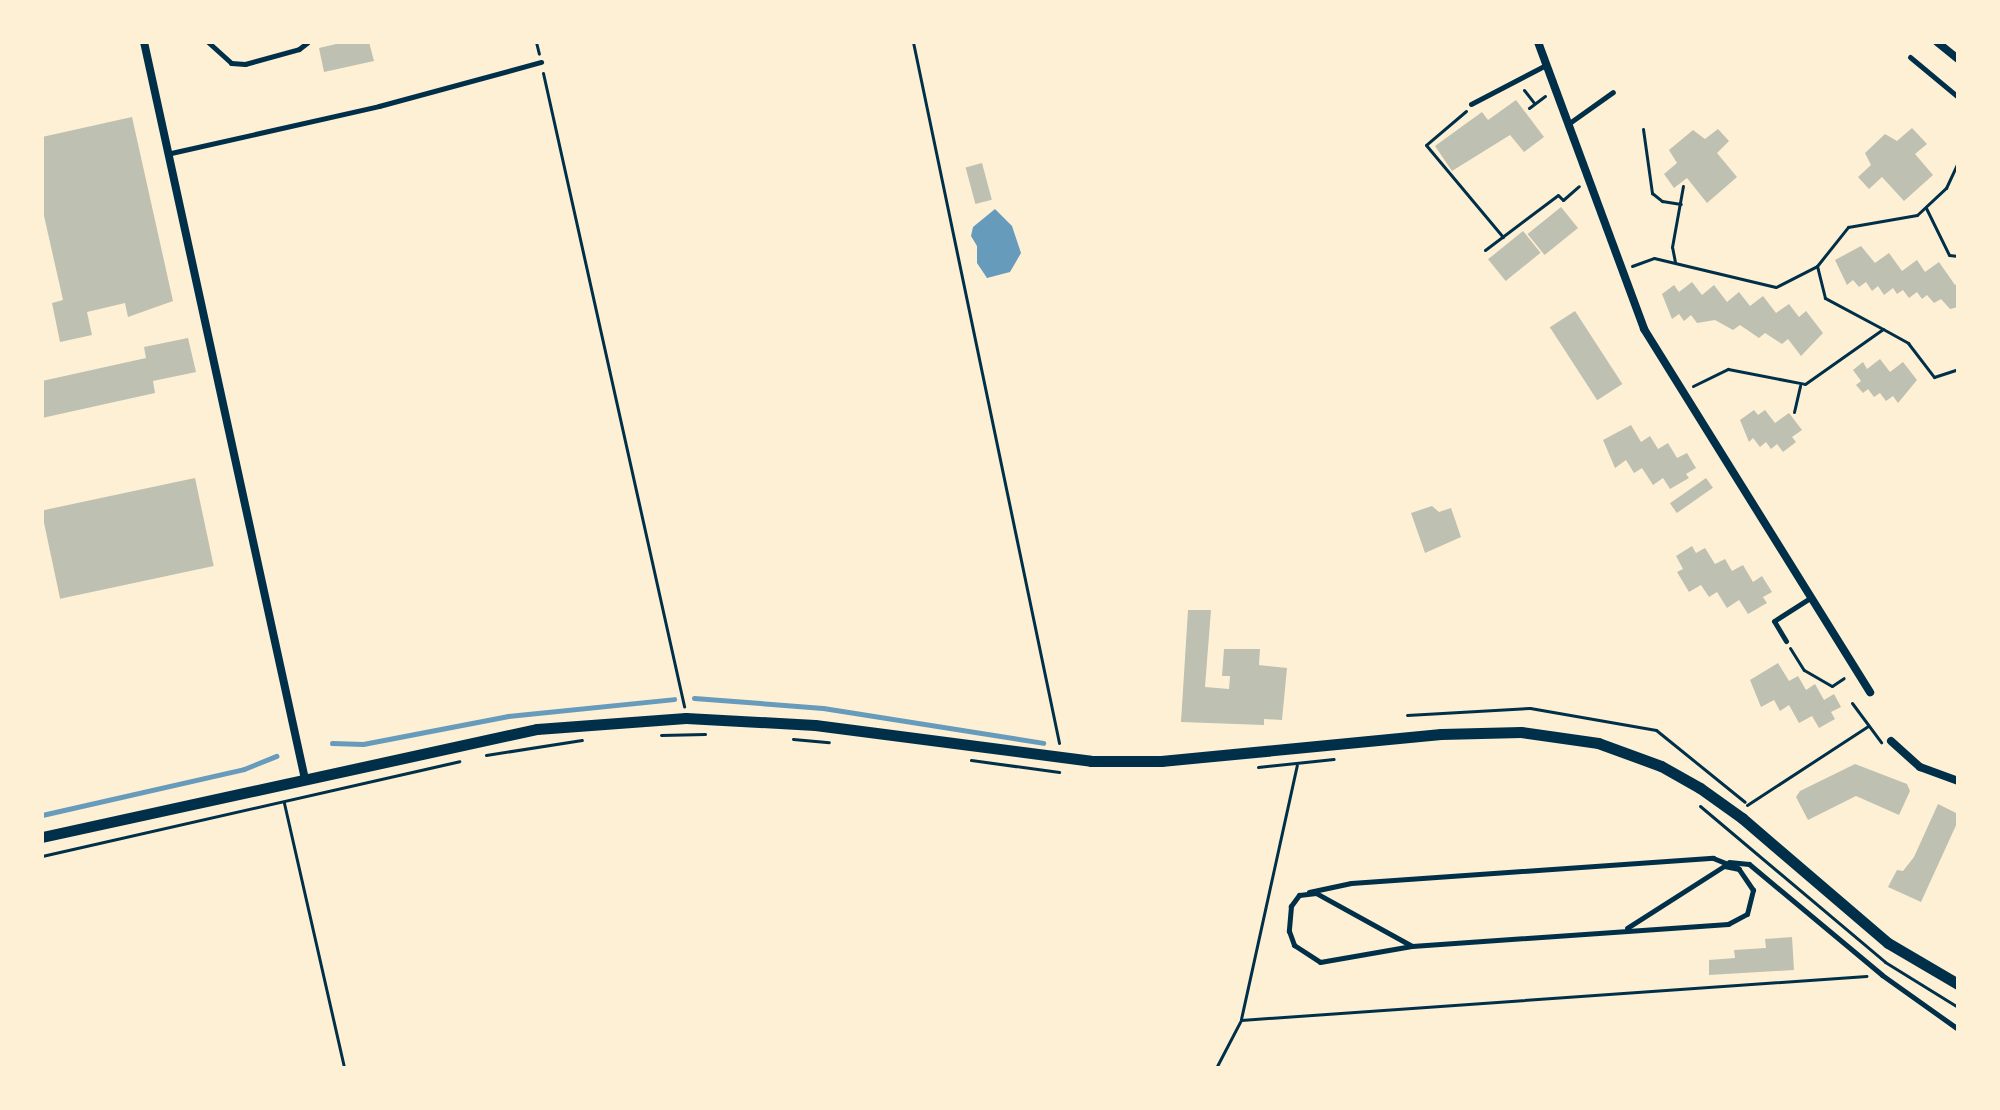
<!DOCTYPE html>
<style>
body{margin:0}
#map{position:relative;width:2000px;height:1110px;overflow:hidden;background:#fdf0d5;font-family:Lato,sans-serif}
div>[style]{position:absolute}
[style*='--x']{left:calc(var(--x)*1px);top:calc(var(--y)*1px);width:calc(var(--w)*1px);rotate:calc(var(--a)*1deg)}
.water>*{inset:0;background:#669bbc}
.stream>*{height:5px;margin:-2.5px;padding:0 2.5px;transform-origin:2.5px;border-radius:2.5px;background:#669bbc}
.building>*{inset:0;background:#bec0b2;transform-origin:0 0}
.path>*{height:3px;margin:-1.5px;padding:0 1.5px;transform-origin:1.5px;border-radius:1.5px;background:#003049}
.service>*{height:5px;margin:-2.5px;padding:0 2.5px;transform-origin:2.5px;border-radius:2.5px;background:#003049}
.minor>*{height:8px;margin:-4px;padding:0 4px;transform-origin:4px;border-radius:4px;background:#003049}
.tertiary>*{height:11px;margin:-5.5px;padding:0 5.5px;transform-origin:5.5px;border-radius:5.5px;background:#003049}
span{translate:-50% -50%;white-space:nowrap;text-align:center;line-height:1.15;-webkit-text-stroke:7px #fdf0d5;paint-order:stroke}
.frame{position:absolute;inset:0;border:44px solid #fdf0d5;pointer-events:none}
</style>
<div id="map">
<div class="water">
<div style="clip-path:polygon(995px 209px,1012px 226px,1021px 253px,1010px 272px,987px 278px,977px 263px,977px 246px,971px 236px,973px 227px)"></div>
</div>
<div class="stream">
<div style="--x:694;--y:698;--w:129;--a:4.4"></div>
<div style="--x:823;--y:708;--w:223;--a:9"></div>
<div style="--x:332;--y:743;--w:31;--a:2"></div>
<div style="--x:363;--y:744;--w:148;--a:-10.9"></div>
<div style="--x:508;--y:716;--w:167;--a:-5.8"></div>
<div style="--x:42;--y:815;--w:207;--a:-12.8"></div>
<div style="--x:244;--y:769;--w:35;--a:-22"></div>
</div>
<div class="building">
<div style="clip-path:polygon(345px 42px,369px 42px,374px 61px,324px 72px,319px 48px)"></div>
<div style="clip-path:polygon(1516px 100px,1544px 137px,1524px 152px,1510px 135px,1452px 171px,1435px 146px,1482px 112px,1488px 120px)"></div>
<div style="clip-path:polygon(132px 117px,173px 301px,128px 317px,125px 303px,87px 312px,92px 335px,60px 342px,52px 303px,63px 300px,42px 207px,42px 137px)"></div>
<div style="clip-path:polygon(1912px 128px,1927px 144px,1915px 154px,1933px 175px,1904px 201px,1882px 177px,1869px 189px,1858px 177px,1871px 165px,1865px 153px,1885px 134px,1897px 141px)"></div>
<div style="clip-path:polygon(1718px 129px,1729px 141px,1717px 153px,1737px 177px,1707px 203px,1687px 178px,1674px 188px,1664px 174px,1677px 163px,1669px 150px,1693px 130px,1705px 139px)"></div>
<div style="left:982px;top:163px;width:38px;height:17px;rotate:75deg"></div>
<div style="left:1561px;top:207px;width:27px;height:43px;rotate:51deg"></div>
<div style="left:1523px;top:231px;width:28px;height:45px;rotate:51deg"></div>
<div style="clip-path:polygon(1861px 246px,1875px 263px,1889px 253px,1902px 271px,1917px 260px,1925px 272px,1939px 262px,1955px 285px,1958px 282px,1958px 307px,1950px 309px,1941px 299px,1934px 303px,1927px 295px,1922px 299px,1917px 292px,1909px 298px,1903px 290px,1897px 294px,1893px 288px,1884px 295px,1878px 286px,1872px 291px,1866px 282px,1859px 287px,1853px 280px,1847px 285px,1835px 260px)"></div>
<div style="clip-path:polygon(1692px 282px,1702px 295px,1714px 285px,1727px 302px,1739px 292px,1750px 306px,1763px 296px,1776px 313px,1789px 304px,1799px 317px,1806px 311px,1823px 333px,1801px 356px,1788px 339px,1782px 344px,1765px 333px,1759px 338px,1740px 325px,1733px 330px,1715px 320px,1697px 323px,1691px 315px,1684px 321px,1679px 314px,1672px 319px,1662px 294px,1674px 285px,1679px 292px)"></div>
<div style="left:1575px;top:311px;width:87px;height:30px;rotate:57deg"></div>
<div style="clip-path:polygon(188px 338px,196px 372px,153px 381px,155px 393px,42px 418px,42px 381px,146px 358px,144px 347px)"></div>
<div style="clip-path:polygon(1880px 359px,1890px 372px,1903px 362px,1917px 380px,1898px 403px,1893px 396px,1886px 401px,1880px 393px,1874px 397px,1868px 389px,1863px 393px,1856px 385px,1861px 381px,1853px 370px,1863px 362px,1867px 369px)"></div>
<div style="clip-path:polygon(1754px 410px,1758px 415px,1765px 410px,1775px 423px,1789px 413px,1802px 430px,1792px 437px,1796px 442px,1783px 452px,1777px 444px,1771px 449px,1766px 442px,1760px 447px,1753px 438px,1749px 442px,1740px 420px)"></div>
<div style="clip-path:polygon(1631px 425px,1641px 442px,1650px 436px,1658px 449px,1668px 443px,1677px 458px,1687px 453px,1696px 468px,1686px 474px,1689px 478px,1670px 489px,1663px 478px,1653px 485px,1642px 468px,1634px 473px,1626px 460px,1615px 468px,1603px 440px)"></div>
<div style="left:195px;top:478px;width:90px;height:157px;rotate:78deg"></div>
<div style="left:1706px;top:478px;width:12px;height:44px;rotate:55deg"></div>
<div style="clip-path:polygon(1432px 506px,1439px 512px,1451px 508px,1461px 537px,1425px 553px,1411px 513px)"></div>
<div style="clip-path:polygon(1692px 546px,1696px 553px,1705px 548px,1715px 564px,1725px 559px,1732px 571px,1743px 565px,1753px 582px,1762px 576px,1772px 592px,1763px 597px,1767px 603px,1748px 614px,1739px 600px,1727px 608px,1717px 592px,1709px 597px,1701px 585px,1689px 592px,1677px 572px,1683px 569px,1676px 556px)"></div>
<div style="clip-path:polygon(1188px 610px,1211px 610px,1205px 687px,1229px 689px,1230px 676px,1222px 676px,1224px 649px,1260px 649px,1259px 665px,1287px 668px,1282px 720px,1264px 719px,1264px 725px,1181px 722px)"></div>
<div style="clip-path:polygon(1778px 663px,1789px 681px,1798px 676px,1806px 690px,1815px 684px,1824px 700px,1834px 694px,1841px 707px,1831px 712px,1835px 719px,1819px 728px,1812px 716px,1799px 723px,1789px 705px,1780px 711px,1774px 700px,1761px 707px,1750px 680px)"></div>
<div style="clip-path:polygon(1855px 764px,1907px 784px,1910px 791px,1899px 815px,1856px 796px,1808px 820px,1796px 797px,1800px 791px)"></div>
<div style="clip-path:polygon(1938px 804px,1958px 814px,1958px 821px,1921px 902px,1888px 887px,1897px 870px,1903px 871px,1914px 857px)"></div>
<div style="clip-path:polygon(1792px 937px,1794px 970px,1709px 975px,1709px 960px,1735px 958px,1734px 950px,1766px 948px,1765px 939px)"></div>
</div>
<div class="path">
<div style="--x:536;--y:42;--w:12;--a:76"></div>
<div style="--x:913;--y:42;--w:716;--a:78.23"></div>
<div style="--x:543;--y:73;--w:649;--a:77.44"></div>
<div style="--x:1524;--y:90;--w:16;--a:52"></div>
<div style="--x:1529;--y:108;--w:20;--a:-37"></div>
<div style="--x:1466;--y:111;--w:52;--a:139.6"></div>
<div style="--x:1426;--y:145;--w:120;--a:50.1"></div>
<div style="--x:1643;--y:129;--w:65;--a:82"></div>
<div style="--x:1652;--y:193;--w:13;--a:39"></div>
<div style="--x:1662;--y:201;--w:19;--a:9"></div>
<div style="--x:1926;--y:208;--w:52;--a:63.9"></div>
<div style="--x:1949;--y:255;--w:9;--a:6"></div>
<div style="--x:1485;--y:250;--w:91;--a:-37"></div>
<div style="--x:1558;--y:195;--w:7;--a:45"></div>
<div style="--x:1563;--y:200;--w:21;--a:-41"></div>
<div style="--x:1675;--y:262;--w:15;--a:-101"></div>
<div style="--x:1672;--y:247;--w:62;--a:-79.8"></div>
<div style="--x:1632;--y:266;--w:23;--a:-20"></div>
<div style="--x:1654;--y:258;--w:125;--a:13.4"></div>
<div style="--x:1776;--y:287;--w:46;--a:-27.1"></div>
<div style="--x:1883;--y:329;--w:66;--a:-151.9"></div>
<div style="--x:1825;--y:298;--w:33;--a:-104"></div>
<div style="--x:1817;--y:266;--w:50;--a:-51.5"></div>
<div style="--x:1848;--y:227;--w:70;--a:-9.9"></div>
<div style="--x:1917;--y:215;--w:40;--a:-43"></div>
<div style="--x:1946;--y:188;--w:29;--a:-65"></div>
<div style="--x:1693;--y:386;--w:39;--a:-26"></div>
<div style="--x:1728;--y:369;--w:78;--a:11"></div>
<div style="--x:1805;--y:384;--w:95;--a:-35.2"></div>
<div style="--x:1883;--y:329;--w:29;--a:29"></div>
<div style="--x:1908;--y:343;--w:43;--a:52.6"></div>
<div style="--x:1934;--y:377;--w:25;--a:-18"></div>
<div style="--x:1794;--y:412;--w:27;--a:-77"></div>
<div style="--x:1790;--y:648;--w:26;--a:58"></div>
<div style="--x:1804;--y:670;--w:32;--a:30"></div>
<div style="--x:1832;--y:686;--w:14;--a:-34"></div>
<div style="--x:1852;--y:703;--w:49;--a:53.4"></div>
<div style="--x:1407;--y:715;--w:123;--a:-3.3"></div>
<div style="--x:1530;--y:708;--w:128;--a:9.9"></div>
<div style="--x:1656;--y:730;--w:114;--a:39"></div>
<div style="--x:661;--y:735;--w:44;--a:-1.3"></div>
<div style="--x:793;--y:739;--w:36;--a:5"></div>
<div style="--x:486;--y:755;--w:97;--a:-8.9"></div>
<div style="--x:971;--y:760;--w:89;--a:7.8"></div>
<div style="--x:1258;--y:767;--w:76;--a:-6"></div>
<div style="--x:284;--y:803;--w:272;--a:77.2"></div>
<div style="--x:1747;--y:805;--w:145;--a:-33.1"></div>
<div style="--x:1700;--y:806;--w:242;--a:40.1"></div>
<div style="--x:1885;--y:962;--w:86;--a:31.7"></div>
<div style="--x:42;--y:856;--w:428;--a:-12.8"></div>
<div style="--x:1241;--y:1019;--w:260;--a:-77.6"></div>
<div style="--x:1216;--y:1068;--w:54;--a:-62.5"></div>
<div style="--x:1241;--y:1020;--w:627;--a:-4.03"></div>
</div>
<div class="service">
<div style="--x:208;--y:42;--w:31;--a:42"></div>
<div style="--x:231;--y:63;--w:14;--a:4"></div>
<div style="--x:245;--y:64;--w:56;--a:-15.5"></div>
<div style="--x:299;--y:49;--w:11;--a:-38"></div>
<div style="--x:1910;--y:57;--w:62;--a:39.8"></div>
<div style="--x:1471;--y:104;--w:85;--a:-27.5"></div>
<div style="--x:1568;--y:124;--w:55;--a:-35.4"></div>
<div style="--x:171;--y:153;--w:213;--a:-12.7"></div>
<div style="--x:379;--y:106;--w:168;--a:-15.2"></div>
<div style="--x:1786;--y:641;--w:23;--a:-121"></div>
<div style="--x:1774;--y:621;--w:43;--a:-32.6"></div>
<div style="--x:1729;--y:862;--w:20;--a:6"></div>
<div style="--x:1749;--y:864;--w:173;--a:39.8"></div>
<div style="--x:1882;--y:975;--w:93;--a:35.4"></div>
<div style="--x:1309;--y:892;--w:43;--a:-12.1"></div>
<div style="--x:1351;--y:883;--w:363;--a:-4"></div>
<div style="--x:1713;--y:858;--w:27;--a:22"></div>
<div style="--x:1412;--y:946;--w:110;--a:-151.1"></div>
<div style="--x:1316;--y:893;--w:17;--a:173"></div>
<div style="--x:1299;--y:895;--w:14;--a:126"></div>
<div style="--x:1291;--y:906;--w:25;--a:95"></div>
<div style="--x:1289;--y:931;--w:15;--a:70"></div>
<div style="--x:1294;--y:945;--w:31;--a:33"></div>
<div style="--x:1320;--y:962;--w:93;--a:-9.9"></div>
<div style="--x:1412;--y:946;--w:317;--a:-4"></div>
<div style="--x:1728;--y:924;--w:21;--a:-28"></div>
<div style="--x:1747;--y:914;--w:25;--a:-76"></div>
<div style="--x:1753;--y:890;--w:25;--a:-124"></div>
<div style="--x:1739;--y:869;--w:15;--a:-169"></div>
<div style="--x:1724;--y:866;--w:115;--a:147.4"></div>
</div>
<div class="minor">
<div style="--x:144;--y:42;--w:754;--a:77.68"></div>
<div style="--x:1538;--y:42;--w:306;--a:69.7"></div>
<div style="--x:1644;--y:329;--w:428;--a:58.1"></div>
<div style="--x:1937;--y:42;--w:27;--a:39"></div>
<div style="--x:1891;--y:741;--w:39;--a:42"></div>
<div style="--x:1920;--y:767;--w:40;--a:20.2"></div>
</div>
<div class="tertiary">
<div style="--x:42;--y:837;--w:507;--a:-12.31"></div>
<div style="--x:537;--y:729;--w:149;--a:-4.2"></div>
<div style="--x:686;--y:718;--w:129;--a:3.1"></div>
<div style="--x:815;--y:725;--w:278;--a:7.4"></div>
<div style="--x:1091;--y:761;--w:70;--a:0"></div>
<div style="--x:1161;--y:761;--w:281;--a:-5.5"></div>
<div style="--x:1441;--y:734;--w:80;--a:-1.4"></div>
<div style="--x:1521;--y:732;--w:78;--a:8.1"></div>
<div style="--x:1598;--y:743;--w:67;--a:20.1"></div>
<div style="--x:1661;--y:766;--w:45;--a:29.4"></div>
<div style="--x:1700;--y:788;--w:52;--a:35.5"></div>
<div style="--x:1742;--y:818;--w:192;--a:40.6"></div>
<div style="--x:1888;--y:943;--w:81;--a:30.4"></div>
</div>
<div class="frame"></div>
</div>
